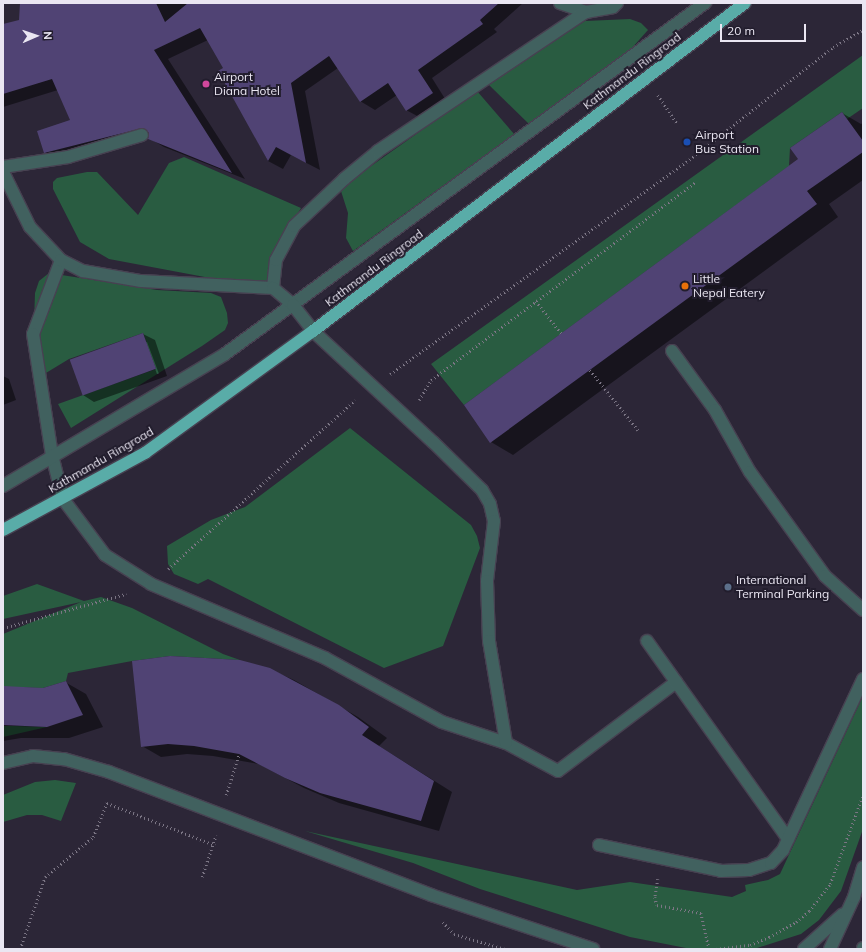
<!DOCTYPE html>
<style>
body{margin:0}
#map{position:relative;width:866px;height:952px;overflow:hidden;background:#2c2637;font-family:Mulish,sans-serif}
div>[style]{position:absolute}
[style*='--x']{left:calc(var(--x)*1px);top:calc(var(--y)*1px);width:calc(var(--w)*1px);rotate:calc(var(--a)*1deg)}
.green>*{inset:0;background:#295c41}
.shadow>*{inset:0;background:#0007}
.building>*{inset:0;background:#504374;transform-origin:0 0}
.path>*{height:2.5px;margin-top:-1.25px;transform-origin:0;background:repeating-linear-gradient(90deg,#7c7685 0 1px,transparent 0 4px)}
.roads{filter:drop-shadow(1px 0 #474151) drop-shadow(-1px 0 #474151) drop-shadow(0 1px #474151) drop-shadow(0 -1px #474151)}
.lane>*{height:12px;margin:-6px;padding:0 6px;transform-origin:6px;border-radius:6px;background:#41615f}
.street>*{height:12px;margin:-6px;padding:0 6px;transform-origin:6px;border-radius:6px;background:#41615f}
.highway>*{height:12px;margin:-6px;padding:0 6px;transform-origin:6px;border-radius:6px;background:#59aca8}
.dots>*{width:11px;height:11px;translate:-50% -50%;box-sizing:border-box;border:2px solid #221d2d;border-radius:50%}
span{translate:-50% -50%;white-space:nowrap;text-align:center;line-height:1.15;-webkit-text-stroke:4px #221d2d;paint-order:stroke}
.street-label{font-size:12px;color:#eae6f2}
.poi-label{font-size:12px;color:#eae6f2}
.left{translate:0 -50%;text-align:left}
.frame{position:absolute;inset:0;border:4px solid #eae6f2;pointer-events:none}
.north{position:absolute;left:16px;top:16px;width:40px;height:40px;-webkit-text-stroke:3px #221d2d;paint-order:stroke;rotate:88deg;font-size:11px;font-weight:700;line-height:16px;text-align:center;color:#eae6f2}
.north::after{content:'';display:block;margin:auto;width:14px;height:18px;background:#eae6f2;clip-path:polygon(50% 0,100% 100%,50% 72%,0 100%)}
.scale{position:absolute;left:720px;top:24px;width:86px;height:18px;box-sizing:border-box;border:2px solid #eae6f2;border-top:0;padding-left:5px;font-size:12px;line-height:14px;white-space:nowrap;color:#eae6f2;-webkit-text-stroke:3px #221d2d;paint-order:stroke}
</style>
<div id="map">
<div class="green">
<div style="clip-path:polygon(630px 19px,641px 23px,648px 30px,631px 49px,530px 125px,488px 84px,585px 21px)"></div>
<div style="clip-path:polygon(863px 55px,863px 108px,847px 119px,842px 112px,790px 148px,789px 166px,464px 405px,431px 364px)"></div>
<div style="clip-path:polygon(477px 91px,514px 134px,353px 251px,346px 238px,348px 213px,340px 188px)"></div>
<div style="clip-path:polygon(184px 157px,301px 208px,283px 238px,269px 284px,242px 284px,109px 259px,80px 242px,53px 189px,53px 182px,57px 178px,87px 172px,97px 172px,138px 215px,169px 163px)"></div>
<div style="clip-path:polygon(49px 273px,157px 290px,211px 293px,221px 297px,227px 313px,228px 323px,225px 330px,202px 346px,71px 428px,58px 404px,156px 369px,143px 333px,69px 359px,41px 376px,33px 350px,35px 293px,39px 281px)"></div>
<div style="clip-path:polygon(350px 428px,471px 525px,477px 536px,480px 548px,443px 646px,384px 668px,208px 579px,198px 584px,174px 574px,168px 564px,167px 546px,211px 520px,245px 507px)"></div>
<div style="clip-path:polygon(37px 584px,84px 601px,101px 597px,132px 608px,223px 654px,240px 660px,170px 656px,132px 661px,68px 673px,66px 681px,43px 688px,3px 687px,3px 634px,81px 602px,3px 619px,3px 596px)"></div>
<div style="clip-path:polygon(863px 696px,863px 829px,841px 891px,819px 920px,801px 934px,754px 949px,691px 949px,630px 937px,480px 889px,413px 863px,305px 831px,577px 890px,630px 882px,732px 897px,746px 891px,745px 885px,768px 880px,780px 874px)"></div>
<div style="clip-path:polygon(3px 726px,13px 726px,47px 727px,3px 737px)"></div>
<div style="clip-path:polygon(55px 780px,76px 783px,61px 821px,42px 815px,27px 815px,3px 822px,3px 795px,35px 782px)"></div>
</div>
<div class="shadow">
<div style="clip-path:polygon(21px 3px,523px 3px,494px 29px,497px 32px,432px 78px,447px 102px,421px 118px,406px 110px,397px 95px,375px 110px,360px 101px,338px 68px,305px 91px,320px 170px,291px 155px,283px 169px,268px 161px,220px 71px,224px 68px,208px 40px,168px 59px,245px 179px,164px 147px,149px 138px,60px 161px,45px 152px,71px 121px,58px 90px,3px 107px,3px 25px,20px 21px)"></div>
<div style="clip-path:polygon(842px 113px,861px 124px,863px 123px,863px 180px,829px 204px,838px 217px,513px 455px,491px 442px,799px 160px)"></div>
<div style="clip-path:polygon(evenodd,143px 334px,155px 340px,167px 376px,94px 402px,83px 395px,143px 334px,145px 342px,147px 342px,159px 374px,157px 374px,145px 342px)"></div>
<div style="clip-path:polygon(3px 376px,9px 379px,16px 400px,3px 405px)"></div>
<div style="clip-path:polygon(269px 669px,294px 680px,358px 717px,387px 738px,379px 746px,452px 792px,439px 831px,339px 803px,304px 788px,259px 764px,213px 756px,187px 754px,161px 757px,142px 746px)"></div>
<div style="clip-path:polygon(65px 682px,86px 694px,103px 727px,69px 738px,21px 738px,3px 741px,3px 689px,44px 689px)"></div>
</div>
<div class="building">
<div style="clip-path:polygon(20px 3px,156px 3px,165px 22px,188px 3px,499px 3px,480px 20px,483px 24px,418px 70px,433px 93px,406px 111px,388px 83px,360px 102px,329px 56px,291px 83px,306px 163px,276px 147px,268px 161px,218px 71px,223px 68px,200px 28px,154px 50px,232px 173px,148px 139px,149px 133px,143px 128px,44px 153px,37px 131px,70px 120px,52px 79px,3px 94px,3px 24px,19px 20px)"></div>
<div style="clip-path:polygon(842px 112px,863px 141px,863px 152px,807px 191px,817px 204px,490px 443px,464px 405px,798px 159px,790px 148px)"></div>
<div style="left:143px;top:333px;width:38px;height:78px;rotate:70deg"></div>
<div style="clip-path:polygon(170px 656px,240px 660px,270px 668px,339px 705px,369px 727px,362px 735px,434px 781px,421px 821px,320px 793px,285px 778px,239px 754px,194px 746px,168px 744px,141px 747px,132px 661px)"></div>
<div style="clip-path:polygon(66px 681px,83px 715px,47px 727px,3px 725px,3px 686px,43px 688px)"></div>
</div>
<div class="path">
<div style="--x:658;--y:95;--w:34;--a:56"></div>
<div style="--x:536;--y:301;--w:41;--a:52"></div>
<div style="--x:590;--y:370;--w:77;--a:51.3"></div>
<div style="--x:390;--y:374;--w:364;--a:-35.6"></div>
<div style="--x:686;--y:162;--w:187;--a:-38"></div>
<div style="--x:833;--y:47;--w:34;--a:-30"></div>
<div style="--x:419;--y:400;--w:23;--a:-59"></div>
<div style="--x:431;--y:380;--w:331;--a:-36.8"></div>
<div style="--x:168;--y:569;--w:252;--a:-42.1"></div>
<div style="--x:3;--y:628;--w:128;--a:-15.5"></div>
<div style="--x:226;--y:795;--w:43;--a:-72.4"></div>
<div style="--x:202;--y:877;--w:44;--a:-71.6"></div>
<div style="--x:658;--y:879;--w:18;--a:99"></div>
<div style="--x:655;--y:897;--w:8;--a:76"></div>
<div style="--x:657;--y:905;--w:45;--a:10.3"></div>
<div style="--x:701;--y:913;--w:37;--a:77"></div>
<div style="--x:443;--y:922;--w:16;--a:47"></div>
<div style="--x:454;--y:934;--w:53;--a:16.4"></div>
<div style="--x:20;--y:949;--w:76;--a:-70.9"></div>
<div style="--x:45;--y:877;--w:62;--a:-39.8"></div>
<div style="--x:93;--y:837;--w:37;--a:-68"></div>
<div style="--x:107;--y:803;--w:116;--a:21.3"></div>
<div style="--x:716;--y:949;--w:34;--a:-7"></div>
<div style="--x:750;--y:945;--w:21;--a:-23"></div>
<div style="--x:769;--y:937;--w:31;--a:-29"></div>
<div style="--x:796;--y:922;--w:17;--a:-40"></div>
<div style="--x:809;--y:911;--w:34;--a:-52"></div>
<div style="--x:830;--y:884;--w:95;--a:-69.7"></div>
</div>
<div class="roads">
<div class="lane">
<div style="--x:560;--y:3;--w:28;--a:19"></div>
<div style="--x:586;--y:12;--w:27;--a:-10"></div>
<div style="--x:613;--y:7;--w:6;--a:-45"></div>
<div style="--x:3;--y:167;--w:66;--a:-8.7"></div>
<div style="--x:68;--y:157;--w:77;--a:-16.6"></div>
<div style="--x:61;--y:260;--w:79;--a:110.7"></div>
<div style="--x:33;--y:334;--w:122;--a:81.1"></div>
<div style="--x:52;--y:455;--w:45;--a:76"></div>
<div style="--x:63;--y:499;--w:70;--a:53.1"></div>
<div style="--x:105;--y:555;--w:54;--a:32.2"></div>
<div style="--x:151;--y:584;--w:189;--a:23"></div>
<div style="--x:325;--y:658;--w:133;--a:28.7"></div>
<div style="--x:442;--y:722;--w:67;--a:18.2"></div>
<div style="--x:506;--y:743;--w:59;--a:28.3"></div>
<div style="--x:558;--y:771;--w:148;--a:-37"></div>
<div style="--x:273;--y:288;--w:28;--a:-84"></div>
<div style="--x:276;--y:260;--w:38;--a:-62"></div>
<div style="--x:294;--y:226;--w:69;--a:-43.2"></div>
<div style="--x:344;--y:179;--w:44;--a:-39.5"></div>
<div style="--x:378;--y:151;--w:250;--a:-33.8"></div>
<div style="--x:313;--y:331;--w:163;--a:42.8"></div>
<div style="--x:433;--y:442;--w:69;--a:44.4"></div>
<div style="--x:482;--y:490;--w:16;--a:60"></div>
<div style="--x:490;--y:504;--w:17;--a:77"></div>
<div style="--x:494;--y:521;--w:60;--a:96.7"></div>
<div style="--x:487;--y:581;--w:60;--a:88.1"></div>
<div style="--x:489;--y:641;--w:103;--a:80.5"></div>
<div style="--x:672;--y:351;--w:73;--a:53.9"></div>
<div style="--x:715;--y:410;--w:71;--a:60.6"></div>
<div style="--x:750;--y:472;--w:128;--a:54.2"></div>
<div style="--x:825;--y:576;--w:51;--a:41.8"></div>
<div style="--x:3;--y:486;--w:258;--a:-30.7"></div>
<div style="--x:225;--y:354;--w:595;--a:-36.18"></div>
<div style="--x:647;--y:641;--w:243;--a:54.5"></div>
<div style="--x:599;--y:845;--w:125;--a:12"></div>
<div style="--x:721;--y:871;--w:28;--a:-2"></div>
<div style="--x:749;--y:870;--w:23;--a:-18"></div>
<div style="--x:771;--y:863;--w:18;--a:-47"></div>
<div style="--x:783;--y:850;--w:189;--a:-64.9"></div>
</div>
<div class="street">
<div style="--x:3;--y:172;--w:61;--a:63.9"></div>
<div style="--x:30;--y:227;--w:45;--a:46.8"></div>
<div style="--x:61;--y:260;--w:25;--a:27"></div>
<div style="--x:83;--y:271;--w:59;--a:9.8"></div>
<div style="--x:141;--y:281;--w:132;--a:3"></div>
<div style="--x:273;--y:288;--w:26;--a:40"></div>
<div style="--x:293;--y:305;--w:33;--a:52"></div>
<div style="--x:3;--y:763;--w:31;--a:-13"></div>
<div style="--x:33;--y:756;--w:31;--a:6"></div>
<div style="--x:64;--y:759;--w:47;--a:16.1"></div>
<div style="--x:109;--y:772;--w:345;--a:20.9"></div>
<div style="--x:431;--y:895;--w:171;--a:18.4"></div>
<div style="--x:804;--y:949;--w:52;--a:-41.9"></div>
<div style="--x:830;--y:949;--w:57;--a:-65.2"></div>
<div style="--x:854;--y:897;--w:31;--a:-73"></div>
<div style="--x:863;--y:949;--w:1;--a:-90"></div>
</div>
<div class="highway">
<div style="--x:3;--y:530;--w:162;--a:-28.5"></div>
<div style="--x:145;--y:453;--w:208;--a:-36"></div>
<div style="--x:313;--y:331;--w:542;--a:-37.21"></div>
</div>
</div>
<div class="dots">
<div style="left:206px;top:84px;background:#d1479c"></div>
<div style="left:687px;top:142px;background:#1a4fb4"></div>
<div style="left:685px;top:286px;background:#e8710a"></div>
<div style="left:728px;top:587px;background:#5c6f8a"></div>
</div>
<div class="street-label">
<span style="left:632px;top:71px;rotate:-37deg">Kathmandu Ringroad</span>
<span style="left:374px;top:268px;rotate:-37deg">Kathmandu Ringroad</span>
<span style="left:101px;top:460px;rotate:-30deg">Kathmandu Ringroad</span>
</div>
<div class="poi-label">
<span class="left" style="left:214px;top:84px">Airport<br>Diana Hotel</span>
<span class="left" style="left:695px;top:142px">Airport<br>Bus Station</span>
<span class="left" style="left:693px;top:286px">Little<br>Nepal Eatery</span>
<span class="left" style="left:736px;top:587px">International<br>Terminal Parking</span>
</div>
<div class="frame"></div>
<div class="north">N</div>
<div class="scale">20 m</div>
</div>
